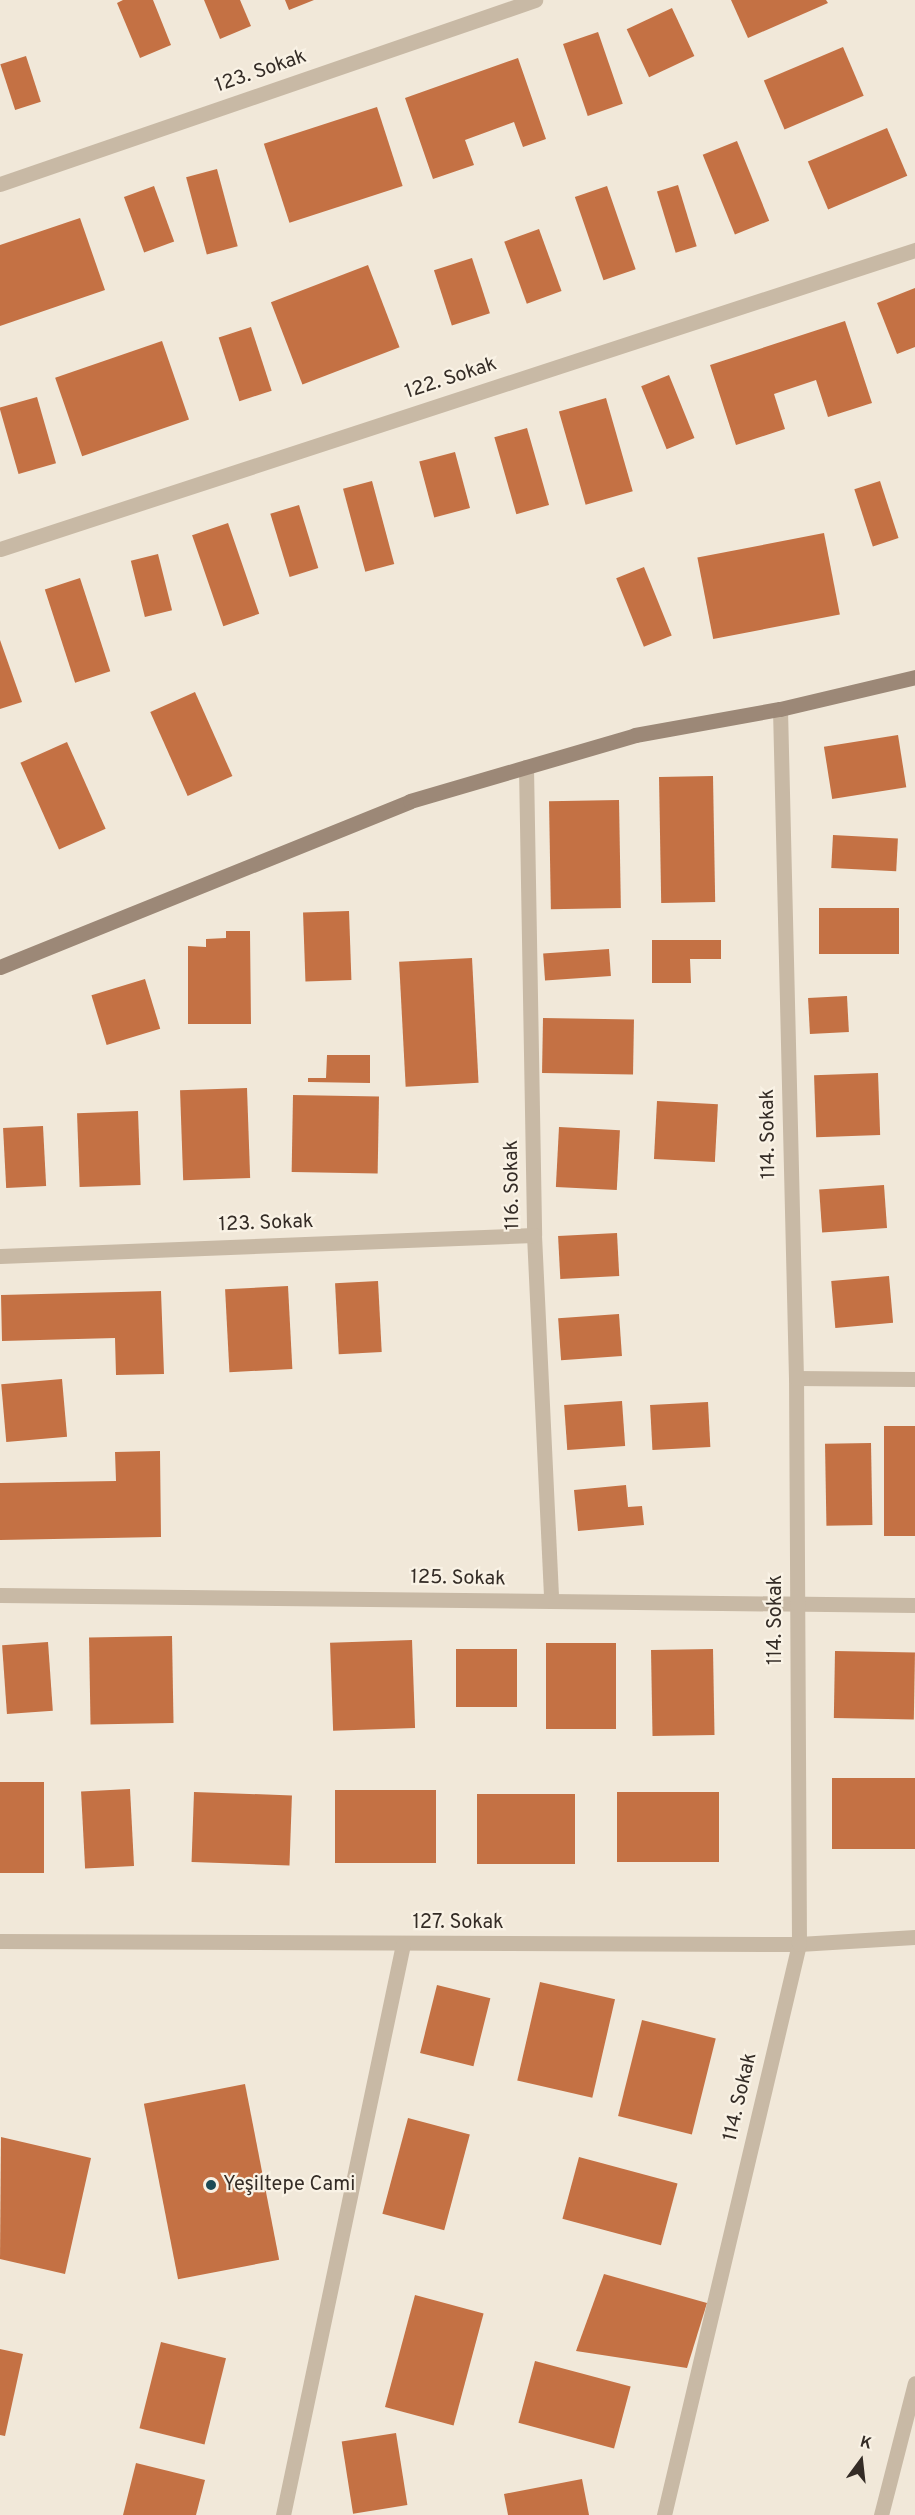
<!DOCTYPE html>
<meta charset="utf-8">
<style>
body{margin:0}
#map{position:relative;width:915px;height:2515px;overflow:hidden;background:#f1e8d9;font-family:Overpass,sans-serif}
div>[style]{position:absolute}
[style*='--x']{left:calc(var(--x)*1px);top:calc(var(--y)*1px);width:calc(var(--w)*1px);rotate:calc(var(--a)*1deg)}
.building>*{inset:0;background:#c47144;transform-origin:0 0}
.minor>*{height:15px;margin:-7.5px;padding:0 7.5px;transform-origin:7.5px;border-radius:7.5px;background:#c8b9a5}
.secondary>*{height:15px;margin:-7.5px;padding:0 7.5px;transform-origin:7.5px;border-radius:7.5px;background:#9c8877}
.dots>*{width:16px;height:16px;translate:-50% -50%;box-sizing:border-box;border:3px solid #f9f2e5;border-radius:50%}
span{translate:-50% -50%;white-space:nowrap;text-align:center;line-height:1.15;-webkit-text-stroke:4.5px #f9f2e5;paint-order:stroke}
.street-label{font-size:20px;color:#342c26}
.poi-label{font-size:20px;color:#342c26}
.left{translate:0 -50%;text-align:left}
.north{position:absolute;left:831px;top:2431px;width:60px;height:60px;-webkit-text-stroke:4px #f9f2e5;paint-order:stroke;rotate:15deg;font-size:16px;font-weight:700;line-height:24px;text-align:center;color:#342c26}
.north::after{content:'';display:block;margin:auto;width:21px;height:27px;background:#342c26;clip-path:polygon(50% 0,100% 100%,50% 72%,0 100%)}
</style>
<div id="map">
<div class="building">
<div style="clip-path:polygon(123px 0,153px 0,171px 45px,140px 58px,117px 3px)"></div>
<div style="clip-path:polygon(204px 0,240px 0,251px 26px,220px 39px)"></div>
<div style="clip-path:polygon(285px 0,314px 0,289px 10px)"></div>
<div style="clip-path:polygon(731px 0,826px 0,828px 3px,748px 38px)"></div>
<div style="left:672px;top:8px;width:53px;height:50px;rotate:65deg"></div>
<div style="left:598px;top:32px;width:76px;height:37px;rotate:71deg"></div>
<div style="left:843px;top:47px;width:53px;height:86px;rotate:67deg"></div>
<div style="left:26px;top:56px;width:48px;height:27px;rotate:72deg"></div>
<div style="clip-path:polygon(518px 58px,546px 139px,523px 147px,514px 122px,465px 140px,474px 165px,433px 179px,405px 98px)"></div>
<div style="left:377px;top:107px;width:83px;height:119px;rotate:72deg"></div>
<div style="left:887px;top:128px;width:52px;height:86px;rotate:67deg"></div>
<div style="left:737px;top:141px;width:86px;height:37px;rotate:68deg"></div>
<div style="left:217px;top:169px;width:80px;height:32px;rotate:75deg"></div>
<div style="left:678px;top:185px;width:64px;height:22px;rotate:73deg"></div>
<div style="left:154px;top:186px;width:59px;height:32px;rotate:70deg"></div>
<div style="left:607px;top:186px;width:88px;height:34px;rotate:71deg"></div>
<div style="clip-path:polygon(80px 218px,105px 290px,0 326px,0 245px)"></div>
<div style="left:539px;top:229px;width:66px;height:37px;rotate:70deg"></div>
<div style="left:472px;top:258px;width:58px;height:40px;rotate:72deg"></div>
<div style="left:368px;top:265px;width:88px;height:104px;rotate:69deg"></div>
<div style="clip-path:polygon(915px 288px,915px 347px,897px 354px,877px 303px)"></div>
<div style="clip-path:polygon(845px 321px,872px 403px,828px 417px,816px 380px,774px 394px,785px 429px,736px 445px,710px 365px)"></div>
<div style="left:251px;top:327px;width:67px;height:34px;rotate:72deg"></div>
<div style="left:162px;top:341px;width:83px;height:113px;rotate:71deg"></div>
<div style="left:669px;top:375px;width:68px;height:30px;rotate:68deg"></div>
<div style="left:37px;top:397px;width:69px;height:39px;rotate:74deg"></div>
<div style="left:606px;top:398px;width:97px;height:49px;rotate:74deg"></div>
<div style="left:527px;top:428px;width:80px;height:34px;rotate:74deg"></div>
<div style="left:455px;top:452px;width:58px;height:37px;rotate:75deg"></div>
<div style="left:372px;top:481px;width:86px;height:30px;rotate:75deg"></div>
<div style="left:880px;top:481px;width:60px;height:27px;rotate:72deg"></div>
<div style="left:299px;top:505px;width:66px;height:30px;rotate:73deg"></div>
<div style="left:228px;top:523px;width:96px;height:38px;rotate:71deg"></div>
<div style="left:824px;top:533px;width:83px;height:129px;rotate:79deg"></div>
<div style="left:158px;top:554px;width:58px;height:28px;rotate:76deg"></div>
<div style="left:644px;top:567px;width:74px;height:30px;rotate:68deg"></div>
<div style="left:80px;top:578px;width:98px;height:37px;rotate:72deg"></div>
<div style="clip-path:polygon(0 640px,22px 702px,0 709px)"></div>
<div style="left:195px;top:692px;width:92px;height:49px;rotate:66deg"></div>
<div style="left:898px;top:735px;width:53px;height:75px;rotate:81deg"></div>
<div style="left:67px;top:742px;width:95px;height:51px;rotate:66deg"></div>
<div style="left:713px;top:776px;width:126px;height:54px;rotate:89deg"></div>
<div style="left:619px;top:800px;width:108px;height:70px;rotate:89deg"></div>
<div style="left:833px;top:835px;width:65px;height:33px;rotate:3deg"></div>
<div style="left:899px;top:908px;width:46px;height:80px;rotate:90deg"></div>
<div style="left:349px;top:911px;width:69px;height:46px;rotate:88deg"></div>
<div style="clip-path:polygon(226px 931px,250px 931px,251px 1024px,188px 1024px,188px 946px,206px 947px,206px 939px,226px 938px)"></div>
<div style="clip-path:polygon(652px 940px,721px 940px,721px 959px,690px 959px,691px 983px,652px 983px)"></div>
<div style="left:609px;top:949px;width:27px;height:66px;rotate:86deg"></div>
<div style="left:472px;top:958px;width:125px;height:73px;rotate:87deg"></div>
<div style="left:145px;top:979px;width:52px;height:56px;rotate:73deg"></div>
<div style="left:847px;top:996px;width:36px;height:39px;rotate:87deg"></div>
<div style="left:543px;top:1018px;width:91px;height:55px;rotate:1deg"></div>
<div style="clip-path:polygon(327px 1055px,370px 1055px,370px 1083px,308px 1082px,308px 1078px,326px 1078px)"></div>
<div style="left:878px;top:1073px;width:62px;height:64px;rotate:88deg"></div>
<div style="left:247px;top:1088px;width:90px;height:67px;rotate:88deg"></div>
<div style="left:293px;top:1095px;width:86px;height:77px;rotate:1deg"></div>
<div style="left:657px;top:1101px;width:61px;height:58px;rotate:3deg"></div>
<div style="left:138px;top:1111px;width:74px;height:61px;rotate:88deg"></div>
<div style="left:43px;top:1126px;width:60px;height:40px;rotate:87deg"></div>
<div style="left:559px;top:1127px;width:61px;height:60px;rotate:3deg"></div>
<div style="left:884px;top:1185px;width:43px;height:65px;rotate:86deg"></div>
<div style="left:617px;top:1233px;width:43px;height:59px;rotate:87deg"></div>
<div style="left:889px;top:1276px;width:47px;height:58px;rotate:85deg"></div>
<div style="left:378px;top:1281px;width:71px;height:43px;rotate:87deg"></div>
<div style="left:288px;top:1286px;width:83px;height:63px;rotate:87deg"></div>
<div style="clip-path:polygon(161px 1291px,164px 1374px,116px 1375px,115px 1338px,2px 1341px,1px 1295px)"></div>
<div style="left:619px;top:1314px;width:42px;height:61px;rotate:86deg"></div>
<div style="left:62px;top:1379px;width:58px;height:61px;rotate:85deg"></div>
<div style="left:622px;top:1401px;width:45px;height:58px;rotate:86deg"></div>
<div style="left:708px;top:1402px;width:45px;height:58px;rotate:87deg"></div>
<div style="left:915px;top:1426px;width:110px;height:31px;rotate:90deg"></div>
<div style="left:871px;top:1443px;width:82px;height:46px;rotate:89deg"></div>
<div style="clip-path:polygon(160px 1451px,161px 1537px,0 1540px,0 1483px,116px 1481px,115px 1452px)"></div>
<div style="clip-path:polygon(626px 1485px,628px 1507px,642px 1506px,644px 1525px,578px 1531px,574px 1490px)"></div>
<div style="left:172px;top:1636px;width:87px;height:83px;rotate:89deg"></div>
<div style="left:412px;top:1640px;width:88px;height:82px;rotate:88deg"></div>
<div style="left:48px;top:1642px;width:69px;height:46px;rotate:86deg"></div>
<div style="left:546px;top:1643px;width:70px;height:86px"></div>
<div style="left:456px;top:1649px;width:61px;height:58px"></div>
<div style="left:713px;top:1649px;width:86px;height:62px;rotate:89deg"></div>
<div style="left:835px;top:1651px;width:80px;height:67px;rotate:1deg"></div>
<div style="left:832px;top:1778px;width:83px;height:71px"></div>
<div style="left:0;top:1782px;width:44px;height:91px"></div>
<div style="left:130px;top:1789px;width:77px;height:49px;rotate:87deg"></div>
<div style="left:335px;top:1790px;width:101px;height:73px"></div>
<div style="left:194px;top:1792px;width:98px;height:70px;rotate:2deg"></div>
<div style="left:719px;top:1792px;width:70px;height:102px;rotate:90deg"></div>
<div style="left:477px;top:1794px;width:98px;height:70px"></div>
<div style="left:540px;top:1982px;width:77px;height:101px;rotate:13deg"></div>
<div style="left:437px;top:1985px;width:55px;height:70px;rotate:14deg"></div>
<div style="left:642px;top:2020px;width:76px;height:99px;rotate:14deg"></div>
<div style="left:245px;top:2084px;width:179px;height:103px;rotate:79deg"></div>
<div style="left:408px;top:2118px;width:64px;height:99px;rotate:15deg"></div>
<div style="clip-path:polygon(1px 2137px,91px 2158px,65px 2274px,0 2259px)"></div>
<div style="left:579px;top:2157px;width:102px;height:64px;rotate:15deg"></div>
<div style="clip-path:polygon(604px 2274px,707px 2303px,687px 2368px,576px 2351px)"></div>
<div style="left:415px;top:2295px;width:71px;height:116px;rotate:15deg"></div>
<div style="left:161px;top:2342px;width:67px;height:89px;rotate:14deg"></div>
<div style="clip-path:polygon(0 2349px,23px 2354px,5px 2436px,0 2435px)"></div>
<div style="left:535px;top:2361px;width:99px;height:64px;rotate:15deg"></div>
<div style="left:396px;top:2433px;width:73px;height:55px;rotate:81deg"></div>
<div style="clip-path:polygon(136px 2463px,205px 2480px,196px 2515px,123px 2515px)"></div>
<div style="clip-path:polygon(582px 2479px,589px 2515px,508px 2515px,504px 2494px)"></div>
</div>
<div class="minor">
<div style="--x:0;--y:184;--w:566;--a:-18.98"></div>
<div style="--x:0;--y:549;--w:963;--a:-18.1"></div>
<div style="--x:526;--y:767;--w:468;--a:89"></div>
<div style="--x:534;--y:1235;--w:366;--a:87.3"></div>
<div style="--x:0;--y:1256;--w:534;--a:-2.25"></div>
<div style="--x:796;--y:1378;--w:119;--a:0.5"></div>
<div style="--x:0;--y:1595;--w:915;--a:0.63"></div>
<div style="--x:0;--y:1941;--w:799;--a:0.22"></div>
<div style="--x:799;--y:1944;--w:116;--a:-3.5"></div>
<div style="--x:283;--y:2515;--w:583;--a:-78.13"></div>
<div style="--x:664;--y:2515;--w:587;--a:-76.7"></div>
<div style="--x:799;--y:1944;--w:566;--a:-90.3"></div>
<div style="--x:796;--y:1378;--w:669;--a:-91.37"></div>
<div style="--x:881;--y:2515;--w:136;--a:-75.6"></div>
</div>
<div class="secondary">
<div style="--x:0;--y:967;--w:442;--a:-22"></div>
<div style="--x:410;--y:801;--w:234;--a:-16.3"></div>
<div style="--x:635;--y:735;--w:147;--a:-10.2"></div>
<div style="--x:780;--y:709;--w:139;--a:-13.3"></div>
</div>
<div class="dots">
<div style="left:211px;top:2185px;background:#1d4b55"></div>
</div>
<div class="street-label">
<span style="left:261px;top:72px;rotate:-19deg">123. Sokak</span>
<span style="left:451px;top:379px;rotate:-18deg">122. Sokak</span>
<span style="left:769px;top:1134px;rotate:-91deg">114. Sokak</span>
<span style="left:513px;top:1185px;rotate:-91deg">116. Sokak</span>
<span style="left:266px;top:1224px;rotate:-2deg">123. Sokak</span>
<span style="left:458px;top:1579px;rotate:1deg">125. Sokak</span>
<span style="left:776px;top:1620px;rotate:-90deg">114. Sokak</span>
<span style="left:458px;top:1923px">127. Sokak</span>
<span style="left:741px;top:2097px;rotate:-77deg">114. Sokak</span>
</div>
<div class="poi-label">
<span class="left" style="left:223px;top:2185px">Yeşiltepe Cami</span>
</div>
<div class="north">K</div>
</div>
